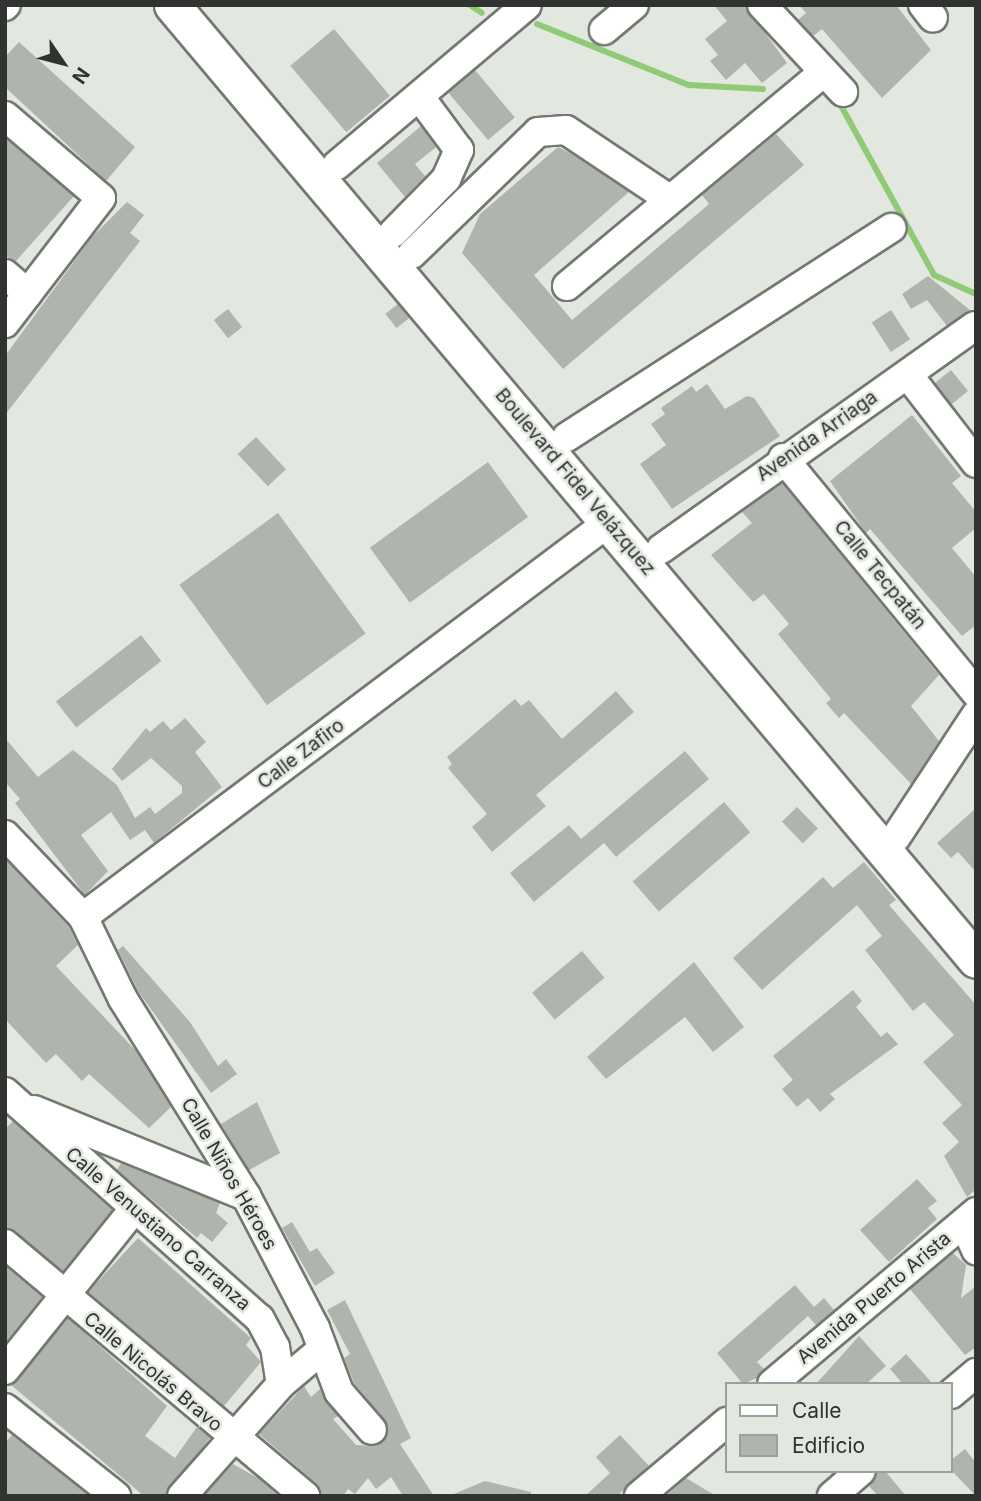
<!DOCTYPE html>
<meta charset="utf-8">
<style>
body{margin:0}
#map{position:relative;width:981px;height:1501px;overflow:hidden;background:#e2e8df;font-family:Inter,sans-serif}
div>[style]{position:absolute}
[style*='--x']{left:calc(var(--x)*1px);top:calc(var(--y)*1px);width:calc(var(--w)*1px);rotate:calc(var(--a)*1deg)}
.stream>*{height:6px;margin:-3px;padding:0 3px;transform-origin:3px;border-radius:3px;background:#91ca77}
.building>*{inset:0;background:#afb5ac;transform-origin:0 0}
.roads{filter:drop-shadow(2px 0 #737971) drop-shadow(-2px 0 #737971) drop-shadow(0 2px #737971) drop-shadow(0 -2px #737971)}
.minor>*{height:28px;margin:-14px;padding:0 14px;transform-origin:14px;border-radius:14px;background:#fff}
.major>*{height:35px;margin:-17.5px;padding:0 17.5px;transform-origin:17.5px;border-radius:17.5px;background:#fff}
span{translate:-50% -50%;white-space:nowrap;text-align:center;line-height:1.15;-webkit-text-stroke:5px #e2e8df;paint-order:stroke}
.street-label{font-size:19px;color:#30332f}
.frame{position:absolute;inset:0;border:7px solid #30332f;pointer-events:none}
.legend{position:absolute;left:725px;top:1382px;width:228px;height:91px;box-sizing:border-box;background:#e2e8df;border:2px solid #9ba099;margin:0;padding:9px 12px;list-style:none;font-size:21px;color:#30332f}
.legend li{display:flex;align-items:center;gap:14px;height:35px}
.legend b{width:35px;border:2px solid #9ba099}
.north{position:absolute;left:28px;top:28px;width:70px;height:70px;-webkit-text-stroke:5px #e2e8df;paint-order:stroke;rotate:125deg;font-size:19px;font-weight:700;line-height:28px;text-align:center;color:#30332f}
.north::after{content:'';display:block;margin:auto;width:24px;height:32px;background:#30332f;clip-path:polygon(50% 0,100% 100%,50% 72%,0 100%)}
</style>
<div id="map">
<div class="stream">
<div style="--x:470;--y:5;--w:14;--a:34"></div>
<div style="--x:537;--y:24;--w:164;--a:21.9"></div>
<div style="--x:689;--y:85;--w:74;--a:3.1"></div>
<div style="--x:839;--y:102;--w:197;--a:61.2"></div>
<div style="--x:934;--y:275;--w:46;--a:24.3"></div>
</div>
<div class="building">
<div style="clip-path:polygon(714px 5px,745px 5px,787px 63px,762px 83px,745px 63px,726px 80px,710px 61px,718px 55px,705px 39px,727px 21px)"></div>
<div style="clip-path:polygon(799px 5px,896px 5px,931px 50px,882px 98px,822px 29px,813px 36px,798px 20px,806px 13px)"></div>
<div style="left:334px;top:29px;width:87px;height:57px;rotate:50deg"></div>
<div style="clip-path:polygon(19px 42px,135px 147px,106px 181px,5px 87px,5px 57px)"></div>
<div style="left:475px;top:70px;width:62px;height:35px;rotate:50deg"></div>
<div style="clip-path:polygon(421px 126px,436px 147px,415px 164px,425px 176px,405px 197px,377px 163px)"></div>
<div style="clip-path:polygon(776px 134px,804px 165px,563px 369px,462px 253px,480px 214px,558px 147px,570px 153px,629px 192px,534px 275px,572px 320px,709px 204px,702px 195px)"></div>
<div style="clip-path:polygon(5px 138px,74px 196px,16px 261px,5px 256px)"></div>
<div style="clip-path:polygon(127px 202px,144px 215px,130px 233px,140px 241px,5px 415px,5px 356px,92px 237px)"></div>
<div style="clip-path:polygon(928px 276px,970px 310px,947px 326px,927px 300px,911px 309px,902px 294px)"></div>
<div style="left:398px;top:304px;width:18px;height:16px;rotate:52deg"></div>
<div style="left:228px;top:309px;width:23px;height:18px;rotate:52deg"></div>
<div style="left:891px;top:310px;width:35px;height:23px;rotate:57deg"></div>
<div style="left:951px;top:370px;width:27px;height:21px;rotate:51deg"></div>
<div style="clip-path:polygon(707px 384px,725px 409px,747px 396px,754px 398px,780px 436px,672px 509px,640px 464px,666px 445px,651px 424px,665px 414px,661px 408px,692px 386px,696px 392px)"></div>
<div style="clip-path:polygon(912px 415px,961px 476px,952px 483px,976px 512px,976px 528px,952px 548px,976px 577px,976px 625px,962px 636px,870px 529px,866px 533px,830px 481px)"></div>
<div style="left:256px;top:437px;width:44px;height:25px;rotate:47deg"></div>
<div style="left:488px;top:462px;width:68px;height:146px;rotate:54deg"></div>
<div style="clip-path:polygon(782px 483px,939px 675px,911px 706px,939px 741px,911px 784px,844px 713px,839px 718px,826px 703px,831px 699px,778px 634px,789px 624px,764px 594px,753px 602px,711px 555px,752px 523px,742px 512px)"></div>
<div style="left:278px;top:513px;width:149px;height:122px;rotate:54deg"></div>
<div style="left:141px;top:635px;width:33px;height:108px;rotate:52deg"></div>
<div style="clip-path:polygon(616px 691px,634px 712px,536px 795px,546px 806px,492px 852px,472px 827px,487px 814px,448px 768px,452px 764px,447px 757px,515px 699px,521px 706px,529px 700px,562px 739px)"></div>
<div style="clip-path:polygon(185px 718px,206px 742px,195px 752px,222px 787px,154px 843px,145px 830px,130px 840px,111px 812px,81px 835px,108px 871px,85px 895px,15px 803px,20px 799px,5px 782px,5px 738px,38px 777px,73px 750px,117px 785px,135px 818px,150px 807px,155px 814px,182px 793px,182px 786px,151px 758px,122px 781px,112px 769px,146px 728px,150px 732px,163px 721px,171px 730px)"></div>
<div style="clip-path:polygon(685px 751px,709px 779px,616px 857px,604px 843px,534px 902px,510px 873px,569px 825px,581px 839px)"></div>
<div style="left:724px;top:802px;width:40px;height:121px;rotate:49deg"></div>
<div style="left:797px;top:807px;width:30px;height:21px;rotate:46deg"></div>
<div style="clip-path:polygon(976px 808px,976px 872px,958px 852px,951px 858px,937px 843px)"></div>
<div style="clip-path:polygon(5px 859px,69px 927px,78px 945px,56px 966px,136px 1051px,171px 1107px,149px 1128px,89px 1074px,82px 1081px,56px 1054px,46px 1063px,5px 1019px)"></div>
<div style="clip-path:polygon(864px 862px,896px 900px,889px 905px,976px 1005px,976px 1189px,967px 1197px,944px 1156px,959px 1142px,942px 1123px,962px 1105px,923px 1062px,954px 1035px,924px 1002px,913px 1011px,865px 950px,882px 936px,857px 905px,762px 990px,733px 958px,823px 877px,833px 888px)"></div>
<div style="clip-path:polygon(123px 946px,190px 1022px,218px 1066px,226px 1059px,237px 1074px,211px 1093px,138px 991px,118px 950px)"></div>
<div style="left:582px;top:951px;width:35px;height:65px;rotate:50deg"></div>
<div style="clip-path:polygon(694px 962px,744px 1027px,713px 1052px,685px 1017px,606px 1079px,587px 1057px)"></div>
<div style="clip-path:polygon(853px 990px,862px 1001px,856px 1007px,881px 1037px,887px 1032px,898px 1044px,830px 1094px,835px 1099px,820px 1112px,808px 1098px,797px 1107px,782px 1089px,793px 1080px,773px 1056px)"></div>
<div style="clip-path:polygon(257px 1102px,280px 1153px,249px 1170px,221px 1124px)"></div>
<div style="clip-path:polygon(13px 1121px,112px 1210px,63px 1271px,5px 1228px,5px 1129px)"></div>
<div style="clip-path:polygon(121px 1163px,220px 1203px,216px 1213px,228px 1223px,212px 1242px,201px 1233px,197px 1238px,117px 1170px)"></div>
<div style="clip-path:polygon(917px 1179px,937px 1201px,928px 1208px,937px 1219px,889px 1262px,860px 1230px)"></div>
<div style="clip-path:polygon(292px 1222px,310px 1252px,317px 1248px,335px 1273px,315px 1286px,282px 1228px)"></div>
<div style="clip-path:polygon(138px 1238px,251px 1338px,246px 1345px,261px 1362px,224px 1406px,88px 1292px)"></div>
<div style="clip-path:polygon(953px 1253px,966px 1265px,961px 1298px,976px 1286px,976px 1347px,965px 1355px,910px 1289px)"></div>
<div style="clip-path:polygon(5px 1266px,42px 1297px,5px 1343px)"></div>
<div style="clip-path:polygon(795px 1285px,814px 1307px,824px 1298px,834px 1310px,816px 1325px,808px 1316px,757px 1362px,764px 1369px,757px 1378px,743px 1384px,717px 1353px)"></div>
<div style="clip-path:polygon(345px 1300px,411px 1438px,400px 1444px,434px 1496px,403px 1496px,391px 1477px,376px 1489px,368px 1478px,355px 1494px,348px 1489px,343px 1496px,321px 1496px,316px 1483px,259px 1434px,304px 1386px,311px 1397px,320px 1389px,338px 1416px,333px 1419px,356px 1445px,376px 1446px,387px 1436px,385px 1420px,354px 1383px,344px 1358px,350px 1354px,327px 1310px)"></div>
<div style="clip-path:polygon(68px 1318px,167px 1406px,145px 1436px,175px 1458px,197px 1427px,210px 1438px,166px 1496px,144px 1496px,11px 1385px)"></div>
<div style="clip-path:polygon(859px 1336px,886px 1366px,866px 1384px,816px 1384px)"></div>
<div style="clip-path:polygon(906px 1354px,933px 1384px,903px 1384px,890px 1369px)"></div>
<div style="clip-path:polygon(12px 1435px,89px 1496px,5px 1496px,5px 1443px)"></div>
<div style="clip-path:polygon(620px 1435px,649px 1466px,617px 1496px,585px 1496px,610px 1473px,596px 1457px)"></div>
<div style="clip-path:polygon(965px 1449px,976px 1463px,976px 1496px,951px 1470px,951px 1460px)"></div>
<div style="clip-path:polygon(233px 1464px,258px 1478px,279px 1496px,204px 1496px)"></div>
<div style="clip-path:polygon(878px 1471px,885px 1471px,906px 1496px,878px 1496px,869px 1486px)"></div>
<div style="clip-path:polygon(686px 1478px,716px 1496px,666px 1496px)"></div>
<div style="clip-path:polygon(485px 1481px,531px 1492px,531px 1496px,449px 1496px)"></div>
</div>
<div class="roads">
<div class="minor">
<div style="--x:762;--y:5;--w:119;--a:47"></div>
<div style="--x:923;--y:5;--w:16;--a:52"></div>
<div style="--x:5;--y:6;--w:1;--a:-45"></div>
<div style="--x:604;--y:30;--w:39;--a:-40"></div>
<div style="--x:5;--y:116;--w:126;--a:40.5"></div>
<div style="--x:101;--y:198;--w:158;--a:127.5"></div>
<div style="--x:337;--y:165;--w:248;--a:-40.1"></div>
<div style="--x:393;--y:233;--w:76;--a:-45.5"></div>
<div style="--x:446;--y:179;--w:32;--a:-66"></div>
<div style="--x:459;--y:150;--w:67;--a:-126.5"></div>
<div style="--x:412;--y:254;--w:175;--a:-44.1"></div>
<div style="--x:538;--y:132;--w:28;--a:-4"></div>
<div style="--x:566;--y:130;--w:124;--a:33.8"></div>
<div style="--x:5;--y:274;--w:30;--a:41"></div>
<div style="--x:567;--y:286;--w:334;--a:-39.8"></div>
<div style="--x:908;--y:375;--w:111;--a:52.3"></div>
<div style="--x:567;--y:437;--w:386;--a:-32.8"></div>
<div style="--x:783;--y:458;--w:304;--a:50.6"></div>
<div style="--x:661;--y:549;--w:385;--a:-35.4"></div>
<div style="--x:5;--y:835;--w:113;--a:46.4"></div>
<div style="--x:83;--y:917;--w:91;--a:64"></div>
<div style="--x:123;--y:999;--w:232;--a:58"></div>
<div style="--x:246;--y:1196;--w:149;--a:62.4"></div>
<div style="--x:315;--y:1328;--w:68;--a:69.4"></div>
<div style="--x:339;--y:1392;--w:50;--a:49"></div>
<div style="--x:896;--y:837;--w:146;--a:-56.7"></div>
<div style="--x:83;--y:917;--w:658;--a:-36.9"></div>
<div style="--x:5;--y:1092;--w:341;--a:41.7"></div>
<div style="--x:260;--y:1319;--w:32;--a:62"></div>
<div style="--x:275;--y:1347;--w:37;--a:81"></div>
<div style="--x:34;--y:1110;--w:229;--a:22.1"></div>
<div style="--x:964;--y:1223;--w:30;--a:66"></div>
<div style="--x:5;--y:1244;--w:392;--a:40"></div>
<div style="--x:5;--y:1370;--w:205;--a:-51.3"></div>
<div style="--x:772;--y:1384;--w:267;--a:-40.1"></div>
<div style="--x:951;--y:1394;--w:33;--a:-40"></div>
<div style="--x:5;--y:1408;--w:142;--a:38.4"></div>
<div style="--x:182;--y:1496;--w:149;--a:-48.5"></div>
<div style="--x:281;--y:1384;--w:51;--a:-40.2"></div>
<div style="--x:639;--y:1496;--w:115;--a:-40.1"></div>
<div style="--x:832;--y:1496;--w:38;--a:-41"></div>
</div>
<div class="major">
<div style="--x:172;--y:5;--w:1248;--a:49.91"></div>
</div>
</div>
<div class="street-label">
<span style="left:817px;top:436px;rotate:-35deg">Avenida Arriaga</span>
<span style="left:575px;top:482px;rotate:50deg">Boulevard Fidel Velázquez</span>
<span style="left:880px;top:575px;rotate:51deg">Calle Tecpatán</span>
<span style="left:301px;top:754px;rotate:-37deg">Calle Zafiro</span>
<span style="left:229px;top:1174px;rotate:60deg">Calle Niños Héroes</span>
<span style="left:158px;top:1229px;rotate:41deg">Calle Venustiano Carranza</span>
<span style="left:874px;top:1298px;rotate:-40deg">Avenida Puerto Arista</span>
<span style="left:153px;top:1372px;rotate:40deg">Calle Nicolás Bravo</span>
</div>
<div class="frame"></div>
<ul class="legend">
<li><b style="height:9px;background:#fff"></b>Calle</li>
<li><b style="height:19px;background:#afb5ac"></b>Edificio</li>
</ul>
<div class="north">N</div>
</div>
